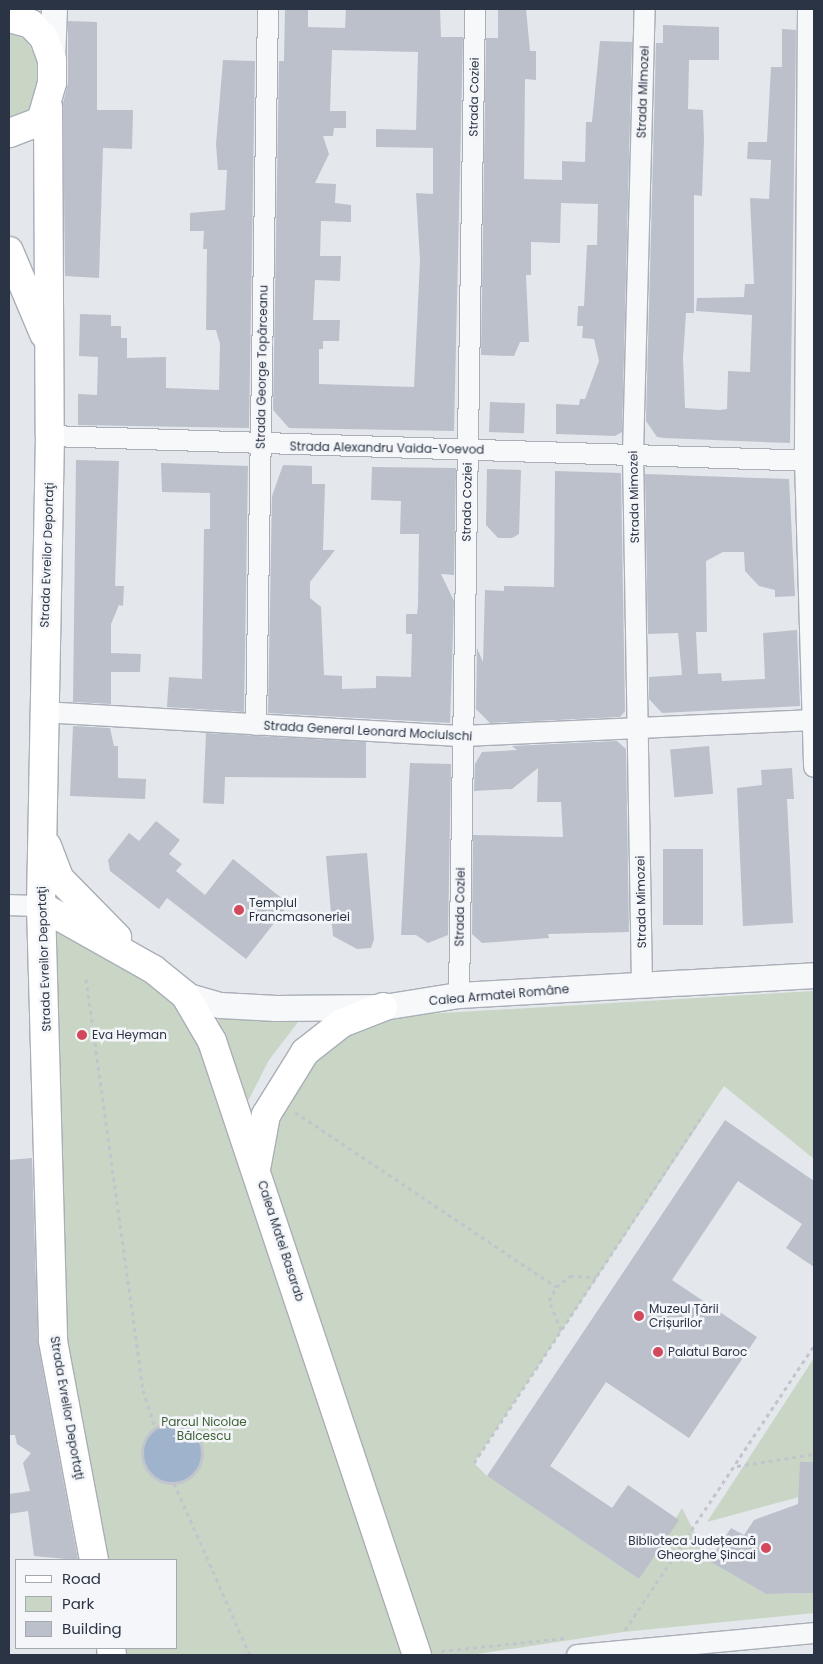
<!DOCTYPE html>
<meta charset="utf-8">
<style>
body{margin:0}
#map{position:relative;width:823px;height:1664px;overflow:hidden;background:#e4e7ec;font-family:Poppins,sans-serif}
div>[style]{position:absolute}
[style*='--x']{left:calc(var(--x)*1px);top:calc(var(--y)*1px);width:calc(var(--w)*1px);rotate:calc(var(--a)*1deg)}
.green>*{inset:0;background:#c9d6c5}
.water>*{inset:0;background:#9fb4cc}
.round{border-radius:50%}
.building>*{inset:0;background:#bbc0ca;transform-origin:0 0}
.path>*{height:3px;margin-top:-1.5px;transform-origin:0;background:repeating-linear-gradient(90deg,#c2c5cb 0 4px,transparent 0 8px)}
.path>.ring{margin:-1.5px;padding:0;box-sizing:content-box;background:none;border:3px solid #c2c5cb;border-radius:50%}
.roads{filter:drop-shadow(1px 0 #a9aeb7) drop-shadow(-1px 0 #a9aeb7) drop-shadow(0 1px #a9aeb7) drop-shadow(0 -1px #a9aeb7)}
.minor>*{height:20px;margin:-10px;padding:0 10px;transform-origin:10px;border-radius:10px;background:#f7f8fa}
.tertiary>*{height:25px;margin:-12.5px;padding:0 12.5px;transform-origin:12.5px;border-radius:12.5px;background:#f7f8fa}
.secondary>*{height:28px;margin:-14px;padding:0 14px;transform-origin:14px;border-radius:14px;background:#fff}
.dots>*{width:14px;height:14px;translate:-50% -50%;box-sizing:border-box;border:2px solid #f4f6f9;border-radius:50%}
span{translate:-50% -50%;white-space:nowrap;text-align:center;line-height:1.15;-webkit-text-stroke:5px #f4f6f9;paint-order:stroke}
.street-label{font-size:12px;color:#2b3445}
.poi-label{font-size:12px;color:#2b3445}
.left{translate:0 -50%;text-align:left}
.right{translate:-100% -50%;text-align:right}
.park-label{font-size:12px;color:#3f6138}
.frame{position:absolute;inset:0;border:10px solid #2b3445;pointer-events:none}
.legend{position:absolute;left:15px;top:1559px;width:162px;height:90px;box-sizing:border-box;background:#f4f6f9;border:1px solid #a4a8b1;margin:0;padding:6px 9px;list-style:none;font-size:15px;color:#2b3445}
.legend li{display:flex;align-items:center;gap:10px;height:25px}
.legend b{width:25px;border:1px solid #a4a8b1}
</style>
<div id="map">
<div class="green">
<div style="clip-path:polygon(9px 33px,25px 39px,40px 62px,39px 106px,9px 126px)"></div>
<div style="clip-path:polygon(41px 906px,185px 995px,256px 1164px,269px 1092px,337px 1040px,392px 1016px,814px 991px,814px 1159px,724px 1086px,474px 1463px,487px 1476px,639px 1579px,682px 1508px,709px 1561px,766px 1594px,814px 1593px,814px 1613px,623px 1632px,471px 1655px,112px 1655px,111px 1648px,176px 1648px,176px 1560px,94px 1560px,53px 1341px)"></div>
<div style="clip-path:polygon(216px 1013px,305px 1013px,269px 1060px,245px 1107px)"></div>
<div style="clip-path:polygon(814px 1358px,814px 1493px,707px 1522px)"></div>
</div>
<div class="water">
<div class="round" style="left:142px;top:1423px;width:60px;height:60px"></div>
</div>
<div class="building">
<div style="clip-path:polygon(evenodd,285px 9px,308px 9px,308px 27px,345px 28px,346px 9px,440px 9px,441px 37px,463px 37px,454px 431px,289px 428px,273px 410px,279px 61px,284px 61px,285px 9px,332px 50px,418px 52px,416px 130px,376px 129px,376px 147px,433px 148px,433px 194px,416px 193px,420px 260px,414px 387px,319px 384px,319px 349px,323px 349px,323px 341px,339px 341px,340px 320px,313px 320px,315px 280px,340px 281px,341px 256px,320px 256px,321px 221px,351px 222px,351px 205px,335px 203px,336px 184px,315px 183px,329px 154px,323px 136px,333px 136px,334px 128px,346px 128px,346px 111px,330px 111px,332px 50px)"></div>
<div style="clip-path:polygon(498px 9px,526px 9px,530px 51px,536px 51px,536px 80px,525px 79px,524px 179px,562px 180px,562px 161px,585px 162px,586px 122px,592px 122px,600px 41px,632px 42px,622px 432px,615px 436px,556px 434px,556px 404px,579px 405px,580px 399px,585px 399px,599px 361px,594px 339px,582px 338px,583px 326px,577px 326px,578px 306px,584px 306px,587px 245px,597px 245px,598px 204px,561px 203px,560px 243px,531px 242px,531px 275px,526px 275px,529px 342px,520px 342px,514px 356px,481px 355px,486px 38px,498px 38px)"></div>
<div style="clip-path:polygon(68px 21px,97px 22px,97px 110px,133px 110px,132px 149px,103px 148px,99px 278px,65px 276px,63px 103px,68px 83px)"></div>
<div style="clip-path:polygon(663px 25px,719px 27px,719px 60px,689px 60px,688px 109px,703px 110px,704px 140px,702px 196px,694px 195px,694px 313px,686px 313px,683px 358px,685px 408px,720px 410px,727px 409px,728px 371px,750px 372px,752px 315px,696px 311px,697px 298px,744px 297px,745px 284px,754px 284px,750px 198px,769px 199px,771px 160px,747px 159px,748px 142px,767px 142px,771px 67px,782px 67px,782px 29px,796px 30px,790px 443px,664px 438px,657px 437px,646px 421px,656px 43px,663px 43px)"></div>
<div style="clip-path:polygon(223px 60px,255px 61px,249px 428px,78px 425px,78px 394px,97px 395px,98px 357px,79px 356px,80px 314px,111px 315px,111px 326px,121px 326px,121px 338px,127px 338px,127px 358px,166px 357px,166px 388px,219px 390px,220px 344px,216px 330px,206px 330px,207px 249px,203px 249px,204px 231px,190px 231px,190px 213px,225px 210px,227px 170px,218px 170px,216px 144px)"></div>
<div style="left:490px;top:402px;width:35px;height:30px;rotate:2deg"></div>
<div style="clip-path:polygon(76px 460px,119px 461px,115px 586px,124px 586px,123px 606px,119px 605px,111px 624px,111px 653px,141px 654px,140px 672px,111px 672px,111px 704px,73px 702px)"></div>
<div style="clip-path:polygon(161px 463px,248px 466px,244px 712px,167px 707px,169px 677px,202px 679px,204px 529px,210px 529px,210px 493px,162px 492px)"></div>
<div style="clip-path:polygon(283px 465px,312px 466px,312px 484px,325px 484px,323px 550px,335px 550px,310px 582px,310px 598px,321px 607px,324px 675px,342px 676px,342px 689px,376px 688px,376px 676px,411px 677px,412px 634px,406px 634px,406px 614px,417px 614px,418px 605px,419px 534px,400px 534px,401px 501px,371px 500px,372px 467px,456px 468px,454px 575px,441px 574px,454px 601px,450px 723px,268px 713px,272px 496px)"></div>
<div style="clip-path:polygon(487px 469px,521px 470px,519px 534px,512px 538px,498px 538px,486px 525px)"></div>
<div style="clip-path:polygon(555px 471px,621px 473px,625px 711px,620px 717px,490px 723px,476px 709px,477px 648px,483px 662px,485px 590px,504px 591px,504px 586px,554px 587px)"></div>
<div style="clip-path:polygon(645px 474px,789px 479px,795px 596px,775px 597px,775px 590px,759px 586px,745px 571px,744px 552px,723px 552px,706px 561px,707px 632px,696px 632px,698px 674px,721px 673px,722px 681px,765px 679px,763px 633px,797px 630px,800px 706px,662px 713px,649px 699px,649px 677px,682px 675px,678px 633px,648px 634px)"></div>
<div style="clip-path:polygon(73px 726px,110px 728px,114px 746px,118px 746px,118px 778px,146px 779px,145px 799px,70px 796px)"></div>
<div style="clip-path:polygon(206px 733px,366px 742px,366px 778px,225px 777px,224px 804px,203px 803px)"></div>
<div style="clip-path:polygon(617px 741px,626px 749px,629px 932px,548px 934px,549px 938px,482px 943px,472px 934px,473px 835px,563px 837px,561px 802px,537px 802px,538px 768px,512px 789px,474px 791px,475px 764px,482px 752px,517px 750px,512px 746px)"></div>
<div style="left:709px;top:746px;width:48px;height:39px;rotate:85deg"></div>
<div style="clip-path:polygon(410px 763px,451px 764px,448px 935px,428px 943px,416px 935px,401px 935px)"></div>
<div style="clip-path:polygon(792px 768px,794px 799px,787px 799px,793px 923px,743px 926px,737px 788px,762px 785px,761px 770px)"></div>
<div style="clip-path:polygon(156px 821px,180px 840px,169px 854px,182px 864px,176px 871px,205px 895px,233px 859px,289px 904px,246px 959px,167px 898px,159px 909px,110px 871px,108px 860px,129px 833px,139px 841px)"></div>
<div style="left:663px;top:849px;width:40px;height:76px"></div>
<div style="clip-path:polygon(367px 853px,374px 939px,371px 948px,357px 949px,333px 936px,326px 856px)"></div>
<div style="clip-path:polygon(725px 1120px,814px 1181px,814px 1267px,786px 1248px,802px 1224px,738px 1181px,672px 1280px,757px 1337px,689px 1438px,606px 1382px,550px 1466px,612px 1508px,628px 1485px,679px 1520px,639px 1579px,487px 1476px)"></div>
<div style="clip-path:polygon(32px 1158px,38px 1344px,78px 1560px,34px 1556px,28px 1511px,9px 1514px,9px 1494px,30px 1491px,23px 1463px,31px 1453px,17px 1444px,15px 1435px,9px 1435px,9px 1160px)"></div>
<div style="clip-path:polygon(800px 1462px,814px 1462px,814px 1593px,766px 1594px,709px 1561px,731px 1528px,744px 1535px,754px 1520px,798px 1504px)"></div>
</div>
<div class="path">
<div style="--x:86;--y:979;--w:415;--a:82.1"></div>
<div style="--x:143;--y:1390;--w:39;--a:72"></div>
<div style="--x:295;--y:1112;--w:314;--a:33.8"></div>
<div style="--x:561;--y:1330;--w:31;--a:-112"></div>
<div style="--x:549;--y:1301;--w:16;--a:-63"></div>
<div style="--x:556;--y:1287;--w:18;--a:-38"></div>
<div style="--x:570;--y:1276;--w:26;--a:2"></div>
<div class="ring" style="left:142px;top:1423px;width:57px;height:57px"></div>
<div style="--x:474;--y:1463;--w:419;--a:-56.7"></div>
<div style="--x:737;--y:1466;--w:78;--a:-8.9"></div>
<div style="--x:174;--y:1483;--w:188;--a:66.2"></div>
<div style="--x:625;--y:1630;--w:341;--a:-56.4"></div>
<div style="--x:441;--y:1651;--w:124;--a:-6"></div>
</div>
<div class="roads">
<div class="minor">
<div style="--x:808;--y:9;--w:451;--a:90.4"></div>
<div style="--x:805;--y:460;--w:307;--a:88.3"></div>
<div style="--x:50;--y:436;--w:764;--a:1.87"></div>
<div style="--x:42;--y:712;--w:422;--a:3.3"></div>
<div style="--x:463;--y:736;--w:351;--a:-2.6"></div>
<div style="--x:256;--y:725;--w:716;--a:-89.04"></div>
<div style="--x:9;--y:905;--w:32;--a:2"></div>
<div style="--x:642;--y:985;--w:532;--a:-90.97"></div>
<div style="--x:633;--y:453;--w:444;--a:-88.5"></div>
<div style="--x:459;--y:995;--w:986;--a:-89.07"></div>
<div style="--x:577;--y:1655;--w:238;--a:-5.3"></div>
</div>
<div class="tertiary">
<div style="--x:52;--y:60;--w:51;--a:-87.8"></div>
<div style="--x:185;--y:995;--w:36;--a:16"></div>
<div style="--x:220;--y:1005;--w:56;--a:3.1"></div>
<div style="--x:276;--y:1008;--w:107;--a:-0.5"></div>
<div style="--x:383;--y:1007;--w:77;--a:-9"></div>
<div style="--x:459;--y:995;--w:356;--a:-3.2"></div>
</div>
<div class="secondary">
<div style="--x:9;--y:18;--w:23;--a:15"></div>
<div style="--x:31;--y:24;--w:19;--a:47"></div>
<div style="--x:44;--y:38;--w:23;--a:70"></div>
<div style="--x:52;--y:60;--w:23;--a:90"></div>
<div style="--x:52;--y:83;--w:40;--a:106"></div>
<div style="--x:41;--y:121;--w:34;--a:159"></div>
<div style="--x:48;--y:107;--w:329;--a:89.7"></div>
<div style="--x:50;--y:436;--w:470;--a:91.1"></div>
<div style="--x:41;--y:906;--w:435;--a:88.4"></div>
<div style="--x:53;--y:1341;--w:223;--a:79.4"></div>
<div style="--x:9;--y:251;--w:90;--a:67.1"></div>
<div style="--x:47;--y:846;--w:34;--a:69"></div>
<div style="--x:59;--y:878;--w:83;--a:45.5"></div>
<div style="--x:41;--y:906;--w:129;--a:29.4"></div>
<div style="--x:153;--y:969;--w:41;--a:39.1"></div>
<div style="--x:185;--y:995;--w:53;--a:59.6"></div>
<div style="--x:212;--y:1041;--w:647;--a:71.54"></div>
<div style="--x:257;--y:1164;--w:50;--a:-79.6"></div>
<div style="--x:266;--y:1115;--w:74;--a:-58.2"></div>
<div style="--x:305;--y:1052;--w:47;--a:-38.1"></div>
<div style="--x:342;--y:1023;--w:44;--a:-21.3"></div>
<div style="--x:111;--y:1648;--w:7;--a:82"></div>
</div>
</div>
<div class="dots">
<div style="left:239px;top:910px;background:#d1495b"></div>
<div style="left:82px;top:1035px;background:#d1495b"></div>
<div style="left:639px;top:1316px;background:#d1495b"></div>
<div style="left:658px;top:1352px;background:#d1495b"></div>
<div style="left:766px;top:1548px;background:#d1495b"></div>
</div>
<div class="street-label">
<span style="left:643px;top:92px;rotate:-88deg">Strada Mimozei</span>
<span style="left:474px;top:97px;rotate:-89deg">Strada Coziei</span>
<span style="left:262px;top:367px;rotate:-89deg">Strada George Topârceanu</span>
<span style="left:387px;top:448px;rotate:1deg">Strada Alexandru Vaida-Voevod</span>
<span style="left:634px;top:497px;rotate:-91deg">Strada Mimozei</span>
<span style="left:467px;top:502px;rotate:-89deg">Strada Coziei</span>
<span style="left:47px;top:555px;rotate:-88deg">Strada Evreilor Deportaţi</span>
<span style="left:368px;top:731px;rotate:3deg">Strada General Leonard Mociulschi</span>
<span style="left:641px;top:902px;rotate:-91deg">Strada Mimozei</span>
<span style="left:460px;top:907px;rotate:-89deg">Strada Coziei</span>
<span style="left:44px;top:959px;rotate:-92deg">Strada Evreilor Deportaţi</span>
<span style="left:499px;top:995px;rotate:-5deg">Calea Armatei Române</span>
<span style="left:281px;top:1241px;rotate:72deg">Calea Matei Basarab</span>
<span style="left:67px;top:1408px;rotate:80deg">Strada Evreilor Deportaţi</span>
</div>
<div class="poi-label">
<span class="left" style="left:249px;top:910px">Templul<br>Francmasoneriei</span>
<span class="left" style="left:92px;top:1035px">Eva Heyman</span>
<span class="left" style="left:649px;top:1316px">Muzeul Țării<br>Crișurilor</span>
<span class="left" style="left:668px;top:1352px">Palatul Baroc</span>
<span class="right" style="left:756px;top:1548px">Biblioteca Județeană<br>Gheorghe Șincai</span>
</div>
<div class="park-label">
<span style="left:204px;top:1429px">Parcul Nicolae<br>Bălcescu</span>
</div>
<div class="frame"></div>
<ul class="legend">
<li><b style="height:6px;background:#fff"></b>Road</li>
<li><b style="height:14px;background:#c9d6c5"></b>Park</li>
<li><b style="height:14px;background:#bbc0ca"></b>Building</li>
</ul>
</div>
